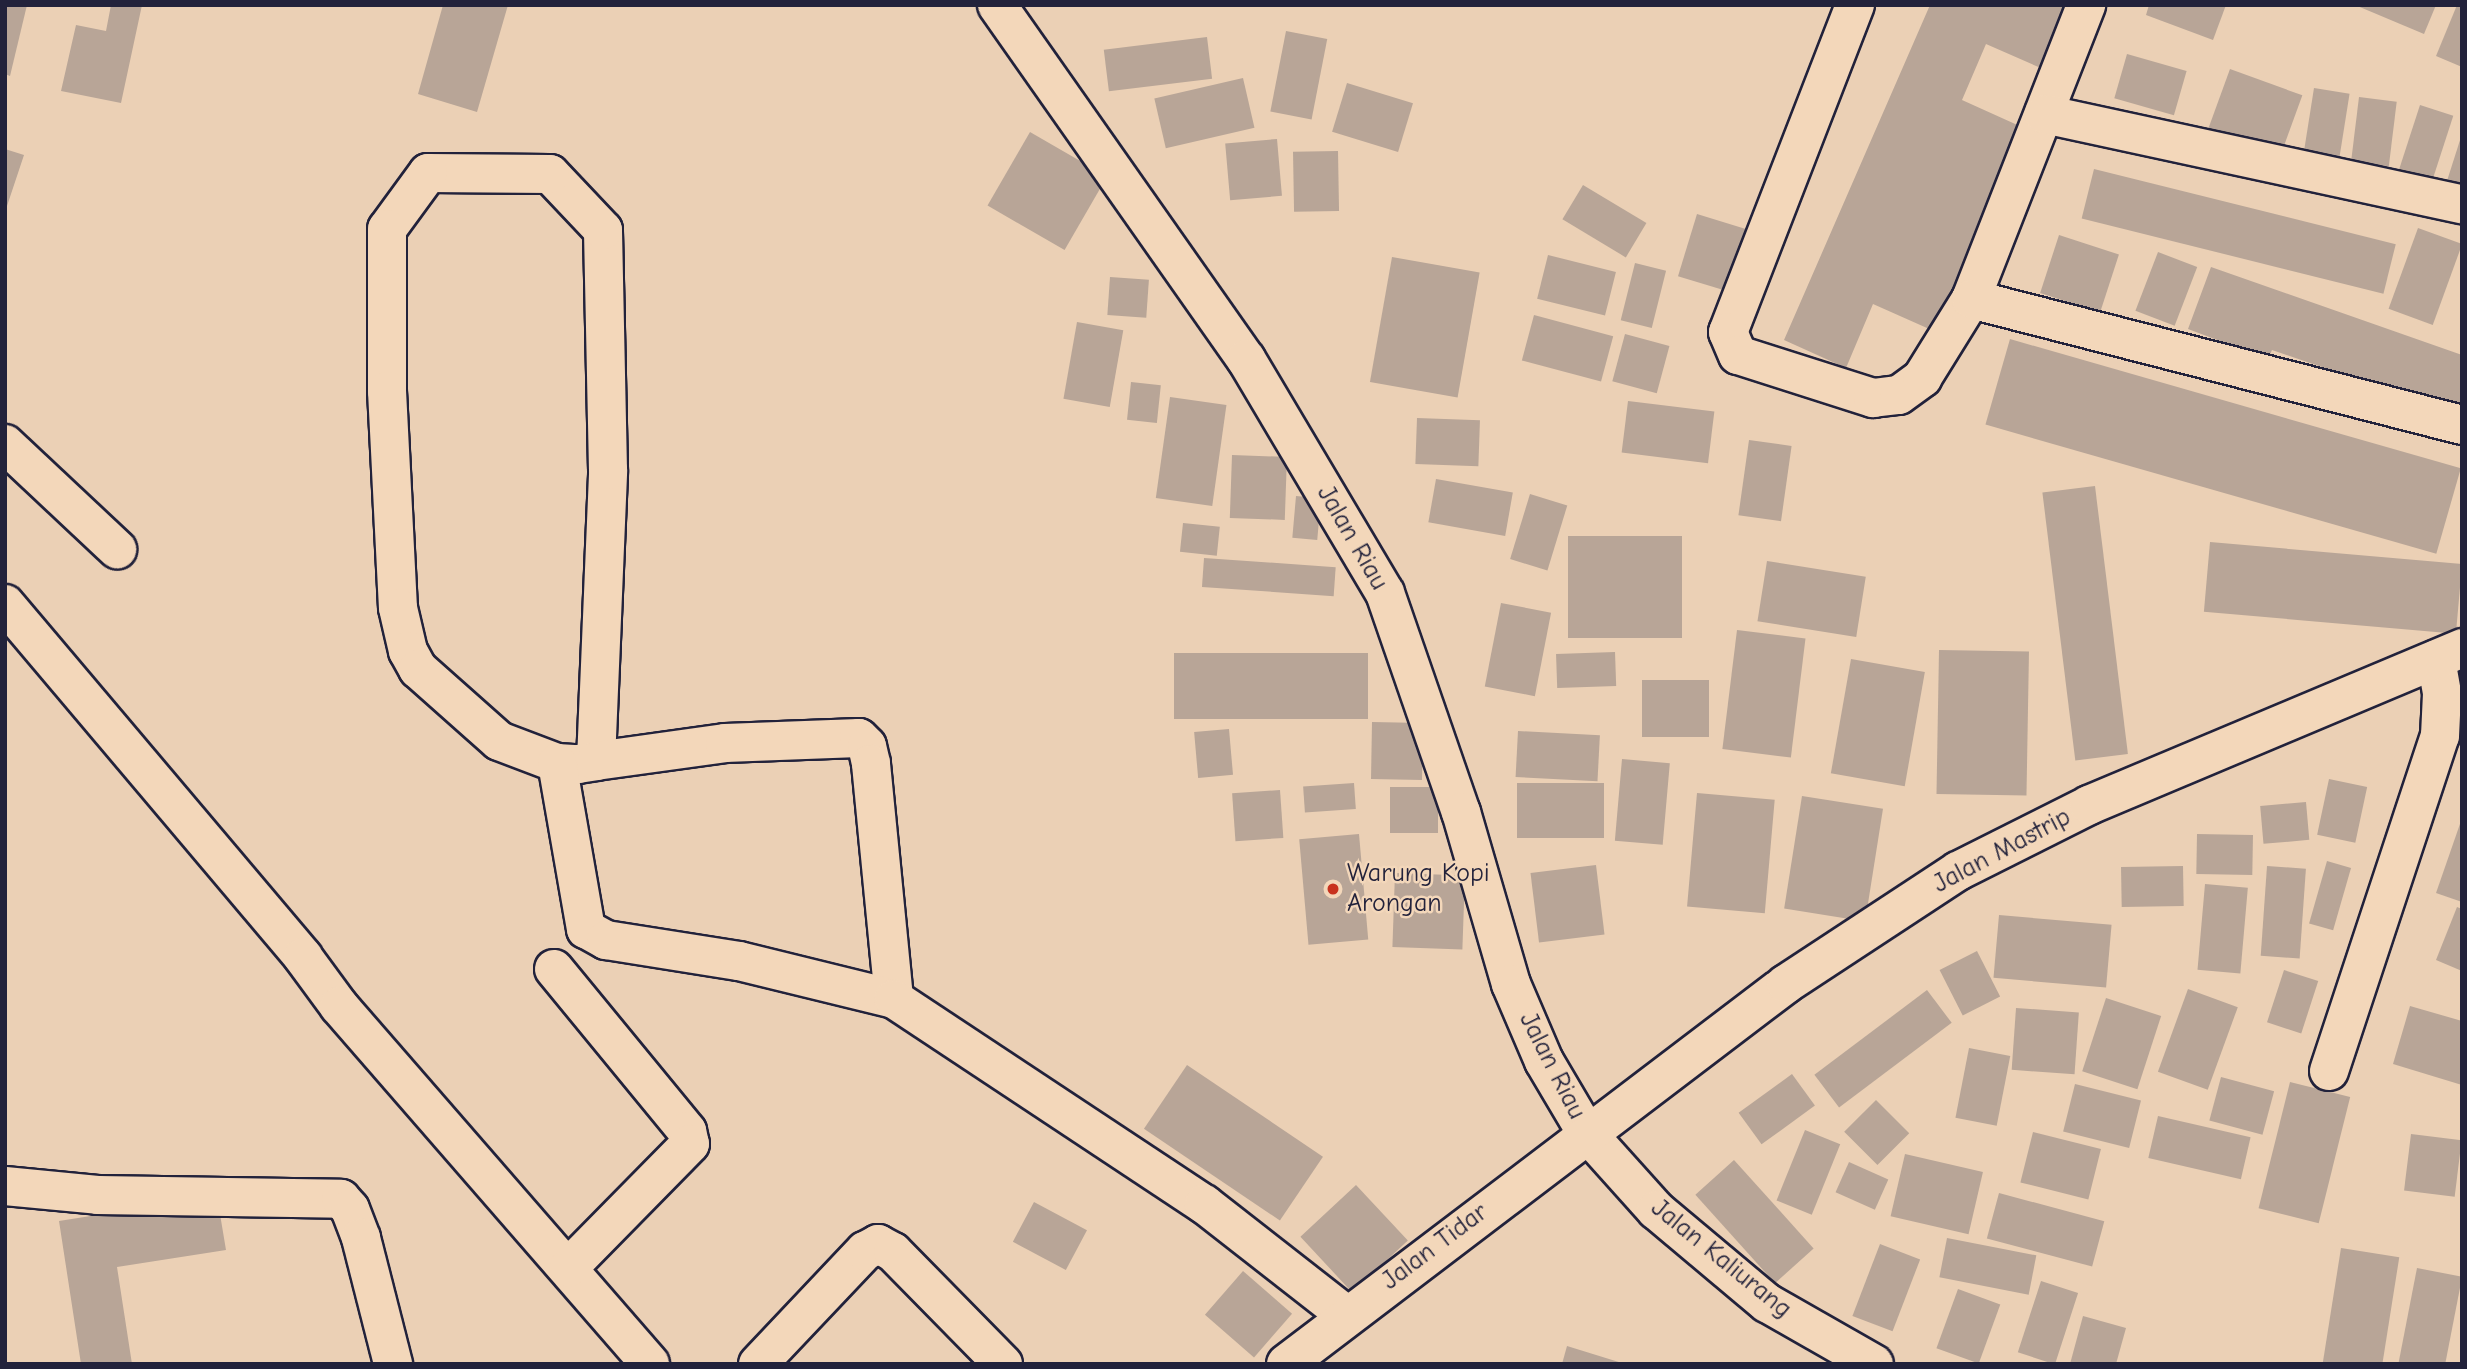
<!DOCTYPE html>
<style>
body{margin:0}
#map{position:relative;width:2467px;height:1369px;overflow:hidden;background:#ebd0b5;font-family:"Comic Neue",sans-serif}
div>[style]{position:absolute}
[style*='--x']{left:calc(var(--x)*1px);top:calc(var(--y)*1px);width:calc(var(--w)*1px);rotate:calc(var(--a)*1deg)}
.building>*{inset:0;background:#b8a597;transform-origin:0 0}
.roads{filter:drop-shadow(2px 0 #22223b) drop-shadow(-2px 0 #22223b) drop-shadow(0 2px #22223b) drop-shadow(0 -2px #22223b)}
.minor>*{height:38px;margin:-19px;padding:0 19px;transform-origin:19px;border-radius:19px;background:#f3d7ba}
.secondary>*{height:38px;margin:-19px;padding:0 19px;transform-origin:19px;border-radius:19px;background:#f3d7ba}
.dots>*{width:19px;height:19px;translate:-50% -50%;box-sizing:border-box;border:4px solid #f3d7ba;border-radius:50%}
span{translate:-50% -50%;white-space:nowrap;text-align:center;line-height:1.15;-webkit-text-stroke:5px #f3d7ba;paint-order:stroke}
.street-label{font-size:26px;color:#22223b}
.poi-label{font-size:26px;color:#22223b}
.left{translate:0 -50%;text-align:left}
.frame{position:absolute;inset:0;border:7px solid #22223b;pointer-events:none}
</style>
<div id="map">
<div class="building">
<div style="clip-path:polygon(5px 5px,27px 5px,10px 76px,5px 74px)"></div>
<div style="clip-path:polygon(111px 5px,142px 5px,121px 103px,61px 91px,76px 25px,106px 31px)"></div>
<div style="clip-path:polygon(443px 5px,508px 5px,477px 112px,418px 94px)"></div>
<div style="clip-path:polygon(1930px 5px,2074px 5px,2050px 72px,1986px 44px,1962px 100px,2035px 133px,1997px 183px,1978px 227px,1985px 230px,1936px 332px,1873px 304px,1846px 368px,1784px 340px)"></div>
<div style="clip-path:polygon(2149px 5px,2226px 5px,2213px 40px,2146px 15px)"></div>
<div style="clip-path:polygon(2355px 5px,2436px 5px,2424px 34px)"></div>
<div style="clip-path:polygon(2457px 5px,2462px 5px,2462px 67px,2436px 56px)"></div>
<div style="left:1286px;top:31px;width:42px;height:82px;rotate:11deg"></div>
<div style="left:1207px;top:37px;width:42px;height:104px;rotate:83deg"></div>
<div style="left:2127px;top:54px;width:62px;height:46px;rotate:16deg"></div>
<div style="left:2230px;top:69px;width:77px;height:63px;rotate:20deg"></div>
<div style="left:1243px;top:78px;width:51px;height:91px;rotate:77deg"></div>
<div style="left:1347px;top:83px;width:69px;height:51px;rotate:17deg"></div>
<div style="left:2314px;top:88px;width:36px;height:65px;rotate:9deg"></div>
<div style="left:2359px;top:97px;width:38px;height:65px;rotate:7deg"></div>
<div style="left:2420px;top:105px;width:35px;height:74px;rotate:18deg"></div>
<div style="left:1030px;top:132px;width:89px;height:85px;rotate:30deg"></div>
<div style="clip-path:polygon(2461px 137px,2462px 138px,2462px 189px,2446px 184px)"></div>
<div style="left:1277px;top:139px;width:57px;height:52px;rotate:85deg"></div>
<div style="clip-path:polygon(5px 149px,24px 155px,6px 209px,5px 209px)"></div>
<div style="left:1338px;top:151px;width:60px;height:45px;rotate:89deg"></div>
<div style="left:2094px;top:169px;width:311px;height:51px;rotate:14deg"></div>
<div style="left:1583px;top:185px;width:74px;height:40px;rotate:31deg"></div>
<div style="left:1697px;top:214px;width:51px;height:65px;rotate:17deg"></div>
<div style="left:2418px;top:228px;width:47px;height:86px;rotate:20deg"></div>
<div style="left:2059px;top:235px;width:63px;height:61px;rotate:18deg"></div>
<div style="left:2158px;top:252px;width:42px;height:63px;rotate:21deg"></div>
<div style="left:1548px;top:255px;width:70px;height:45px;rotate:14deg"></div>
<div style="left:1392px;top:257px;width:89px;height:127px;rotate:10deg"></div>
<div style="left:1635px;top:263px;width:32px;height:59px;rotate:14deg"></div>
<div style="clip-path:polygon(2211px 267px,2462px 355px,2462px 415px,2272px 350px,2268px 359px,2188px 329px)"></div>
<div style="left:1110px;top:277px;width:39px;height:38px;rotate:4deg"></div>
<div style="left:1534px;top:315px;width:82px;height:47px;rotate:15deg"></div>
<div style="left:1077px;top:322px;width:47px;height:78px;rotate:10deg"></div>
<div style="left:1625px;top:334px;width:46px;height:49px;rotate:15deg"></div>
<div style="left:2010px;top:339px;width:469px;height:89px;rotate:16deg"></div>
<div style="left:1131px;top:382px;width:30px;height:38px;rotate:6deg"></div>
<div style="left:1170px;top:397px;width:57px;height:102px;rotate:8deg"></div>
<div style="left:1628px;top:401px;width:87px;height:52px;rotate:7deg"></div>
<div style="left:1417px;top:418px;width:63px;height:46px;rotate:2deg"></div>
<div style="left:1749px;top:440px;width:43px;height:76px;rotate:8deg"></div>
<div style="left:1232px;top:455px;width:55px;height:63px;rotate:2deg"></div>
<div style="left:1436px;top:479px;width:78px;height:44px;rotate:10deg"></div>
<div style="left:2095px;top:486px;width:270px;height:53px;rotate:83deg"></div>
<div style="left:1530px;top:494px;width:39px;height:68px;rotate:17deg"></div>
<div style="left:1296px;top:496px;width:25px;height:42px;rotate:5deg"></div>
<div style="left:1183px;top:523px;width:37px;height:29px;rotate:6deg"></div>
<div style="left:1568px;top:536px;width:114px;height:102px"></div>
<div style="left:2210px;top:542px;width:253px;height:70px;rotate:5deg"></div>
<div style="left:1204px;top:558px;width:132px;height:29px;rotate:4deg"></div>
<div style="left:1767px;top:561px;width:100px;height:61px;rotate:9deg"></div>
<div style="left:1501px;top:603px;width:51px;height:85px;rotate:11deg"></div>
<div style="left:1737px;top:630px;width:69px;height:120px;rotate:7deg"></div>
<div style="left:1939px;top:650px;width:90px;height:144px;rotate:1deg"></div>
<div style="left:1615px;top:652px;width:34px;height:59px;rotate:88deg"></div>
<div style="left:1368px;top:653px;width:66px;height:194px;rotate:90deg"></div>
<div style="left:1851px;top:659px;width:75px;height:116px;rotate:10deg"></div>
<div style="left:1642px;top:680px;width:67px;height:57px"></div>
<div style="left:1372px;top:722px;width:51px;height:57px;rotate:1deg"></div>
<div style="left:1229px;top:729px;width:46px;height:35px;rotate:85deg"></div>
<div style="left:1518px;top:731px;width:82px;height:46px;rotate:3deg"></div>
<div style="left:1622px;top:759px;width:48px;height:82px;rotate:5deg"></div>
<div style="left:2329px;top:779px;width:39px;height:57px;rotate:12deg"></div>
<div style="left:1354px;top:783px;width:26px;height:51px;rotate:86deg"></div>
<div style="left:1517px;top:783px;width:87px;height:55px"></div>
<div style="left:1390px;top:787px;width:48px;height:46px"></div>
<div style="left:1280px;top:790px;width:48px;height:48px;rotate:86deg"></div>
<div style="left:1697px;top:793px;width:78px;height:114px;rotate:5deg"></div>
<div style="left:1802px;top:796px;width:82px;height:114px;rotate:9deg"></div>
<div style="left:2306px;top:802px;width:38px;height:46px;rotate:85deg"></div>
<div style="clip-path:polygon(2461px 821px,2462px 821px,2462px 902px,2436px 893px)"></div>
<div style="left:1359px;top:834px;width:106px;height:60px;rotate:85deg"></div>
<div style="left:2197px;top:834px;width:56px;height:40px;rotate:1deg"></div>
<div style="left:2327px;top:861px;width:25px;height:65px;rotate:16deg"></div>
<div style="left:1596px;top:865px;width:70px;height:66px;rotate:83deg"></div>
<div style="left:2183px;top:866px;width:40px;height:62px;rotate:89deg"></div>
<div style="left:2267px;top:866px;width:39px;height:90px;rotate:4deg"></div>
<div style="left:1395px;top:873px;width:70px;height:74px;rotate:2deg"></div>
<div style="left:2205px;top:884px;width:43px;height:86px;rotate:5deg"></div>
<div style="clip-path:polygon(2457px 907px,2462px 909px,2462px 971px,2436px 960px)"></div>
<div style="left:1999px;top:915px;width:113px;height:63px;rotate:5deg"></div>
<div style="left:1977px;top:951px;width:51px;height:42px;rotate:63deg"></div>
<div style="left:2284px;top:970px;width:36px;height:55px;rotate:18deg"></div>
<div style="left:2188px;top:989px;width:53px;height:88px;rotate:20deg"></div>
<div style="left:1927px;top:990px;width:41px;height:141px;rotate:53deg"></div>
<div style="left:2106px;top:998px;width:58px;height:77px;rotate:18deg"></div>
<div style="clip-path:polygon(2410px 1006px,2462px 1021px,2462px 1085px,2393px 1064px)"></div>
<div style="left:2016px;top:1008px;width:63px;height:62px;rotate:4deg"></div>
<div style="left:1969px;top:1048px;width:42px;height:71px;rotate:11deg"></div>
<div style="left:1187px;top:1065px;width:164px;height:77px;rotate:34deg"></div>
<div style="left:1792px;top:1074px;width:39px;height:66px;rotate:54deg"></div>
<div style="left:2221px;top:1077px;width:55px;height:45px;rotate:15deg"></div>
<div style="left:2290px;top:1082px;width:62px;height:130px;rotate:14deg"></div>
<div style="left:2075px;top:1084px;width:68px;height:49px;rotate:14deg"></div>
<div style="left:1876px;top:1100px;width:47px;height:45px;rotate:45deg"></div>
<div style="left:2158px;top:1116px;width:95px;height:43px;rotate:13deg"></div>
<div style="left:1805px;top:1130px;width:38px;height:76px;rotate:22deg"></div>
<div style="left:2033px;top:1132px;width:70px;height:52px;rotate:14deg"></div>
<div style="left:2411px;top:1134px;width:51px;height:57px;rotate:7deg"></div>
<div style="left:1905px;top:1154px;width:80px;height:64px;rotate:13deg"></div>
<div style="left:1734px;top:1160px;width:119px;height:52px;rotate:48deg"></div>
<div style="left:1849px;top:1162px;width:43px;height:33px;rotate:24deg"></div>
<div style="left:1356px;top:1185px;width:76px;height:76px;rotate:47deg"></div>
<div style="left:1999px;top:1193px;width:109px;height:47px;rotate:15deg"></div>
<div style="clip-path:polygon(217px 1196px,226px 1250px,117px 1267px,132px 1364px,81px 1364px,59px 1221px)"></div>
<div style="left:1034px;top:1202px;width:60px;height:45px;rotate:28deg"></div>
<div style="left:1947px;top:1238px;width:91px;height:40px;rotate:11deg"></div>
<div style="left:1880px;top:1244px;width:43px;height:77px;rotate:21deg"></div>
<div style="left:2341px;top:1248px;width:59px;height:117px;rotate:9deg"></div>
<div style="left:2417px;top:1268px;width:46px;height:98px;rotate:11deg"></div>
<div style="left:1243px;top:1271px;width:65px;height:58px;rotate:41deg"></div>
<div style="left:2041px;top:1281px;width:39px;height:75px;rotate:18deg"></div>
<div style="left:1958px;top:1289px;width:45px;height:63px;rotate:20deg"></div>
<div style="clip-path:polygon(2083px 1316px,2126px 1328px,2116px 1364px,2070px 1364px)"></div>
<div style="clip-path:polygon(1567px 1346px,1622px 1363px,1622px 1364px,1562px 1364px)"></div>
</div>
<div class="roads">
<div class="minor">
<div style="--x:1855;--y:5;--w:351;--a:111.2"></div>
<div style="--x:1728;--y:332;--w:25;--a:67"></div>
<div style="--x:1738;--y:355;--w:142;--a:17.7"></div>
<div style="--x:1873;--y:398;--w:26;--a:-7"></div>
<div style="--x:1899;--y:395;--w:29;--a:-36"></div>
<div style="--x:1922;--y:378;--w:93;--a:-58.2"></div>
<div style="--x:1971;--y:299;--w:316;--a:-68.6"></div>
<div style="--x:2044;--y:114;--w:428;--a:12.2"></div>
<div style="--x:1971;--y:299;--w:507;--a:14.39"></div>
<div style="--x:5;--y:444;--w:154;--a:43.2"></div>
<div style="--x:5;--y:604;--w:462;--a:49.8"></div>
<div style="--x:303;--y:957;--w:61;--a:53.7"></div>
<div style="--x:339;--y:1006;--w:474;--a:49"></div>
<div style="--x:596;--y:761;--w:291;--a:-87.6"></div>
<div style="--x:608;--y:470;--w:240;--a:-91.2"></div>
<div style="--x:603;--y:230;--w:77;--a:-133.4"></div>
<div style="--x:550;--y:174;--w:122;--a:-179.5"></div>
<div style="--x:428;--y:173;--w:69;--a:126.2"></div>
<div style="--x:387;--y:229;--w:162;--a:90"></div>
<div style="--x:387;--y:391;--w:217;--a:87.1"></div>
<div style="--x:398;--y:608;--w:44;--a:76.9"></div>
<div style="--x:408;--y:651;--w:21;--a:61"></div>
<div style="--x:418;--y:669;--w:108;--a:41.6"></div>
<div style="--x:499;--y:741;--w:62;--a:20.8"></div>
<div style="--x:557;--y:763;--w:21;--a:3"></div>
<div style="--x:578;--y:764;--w:18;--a:-9"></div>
<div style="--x:596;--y:761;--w:130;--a:-7.9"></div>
<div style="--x:725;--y:743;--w:134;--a:-2.1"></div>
<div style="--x:859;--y:738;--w:11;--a:45"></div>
<div style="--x:867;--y:746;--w:18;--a:77"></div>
<div style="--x:871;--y:764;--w:236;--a:84.4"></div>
<div style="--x:557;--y:763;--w:169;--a:80.1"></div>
<div style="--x:586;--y:929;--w:23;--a:29"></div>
<div style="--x:606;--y:940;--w:135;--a:9"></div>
<div style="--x:739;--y:961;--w:160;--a:13.8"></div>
<div style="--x:894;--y:999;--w:372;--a:33.5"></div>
<div style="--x:1204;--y:1204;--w:180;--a:38"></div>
<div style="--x:554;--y:969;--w:210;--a:50.6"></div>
<div style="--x:687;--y:1131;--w:13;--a:77"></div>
<div style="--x:690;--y:1144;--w:173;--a:134.5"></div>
<div style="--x:2329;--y:1071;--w:353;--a:-71.7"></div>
<div style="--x:2440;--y:736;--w:43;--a:-87.3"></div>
<div style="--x:2442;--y:693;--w:34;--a:-100"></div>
<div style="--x:1586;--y:1132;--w:105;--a:48.1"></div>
<div style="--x:1656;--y:1210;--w:145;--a:40"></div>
<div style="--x:1767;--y:1303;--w:123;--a:29.7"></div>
<div style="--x:5;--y:1186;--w:93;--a:5.5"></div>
<div style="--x:98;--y:1195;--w:243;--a:0.9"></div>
<div style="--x:341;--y:1199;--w:13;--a:48"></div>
<div style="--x:350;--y:1209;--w:31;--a:69"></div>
<div style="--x:361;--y:1238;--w:130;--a:75.7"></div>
<div style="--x:758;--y:1364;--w:156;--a:-46.6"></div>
<div style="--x:865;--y:1251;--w:15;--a:-28"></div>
<div style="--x:878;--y:1244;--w:17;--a:28"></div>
<div style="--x:893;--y:1252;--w:157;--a:45.5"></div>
</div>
<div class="secondary">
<div style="--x:997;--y:5;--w:433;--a:54.9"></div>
<div style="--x:1246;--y:359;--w:272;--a:59.3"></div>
<div style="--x:1385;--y:593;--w:232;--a:70.9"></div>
<div style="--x:1461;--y:812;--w:179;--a:73.8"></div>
<div style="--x:1511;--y:984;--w:84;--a:66.8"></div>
<div style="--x:1544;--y:1061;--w:82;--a:59.4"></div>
<div style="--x:1286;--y:1364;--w:628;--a:-37.23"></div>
<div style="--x:1786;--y:984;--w:206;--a:-33.3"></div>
<div style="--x:1958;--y:871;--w:147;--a:-26.7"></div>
<div style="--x:2089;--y:805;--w:405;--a:-22.8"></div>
</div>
</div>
<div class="dots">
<div style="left:1333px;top:889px;background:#c8321e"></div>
</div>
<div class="street-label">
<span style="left:1352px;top:538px;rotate:60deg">Jalan Riau</span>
<span style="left:2002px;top:851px;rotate:-28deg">Jalan Mastrip</span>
<span style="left:1552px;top:1066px;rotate:63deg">Jalan Riau</span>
<span style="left:1435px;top:1247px;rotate:-37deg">Jalan Tidar</span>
<span style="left:1721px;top:1259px;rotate:39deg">Jalan Kaliurang</span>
</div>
<div class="poi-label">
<span class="left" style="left:1347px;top:889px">Warung Kopi<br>Arongan</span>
</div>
<div class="frame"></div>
</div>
